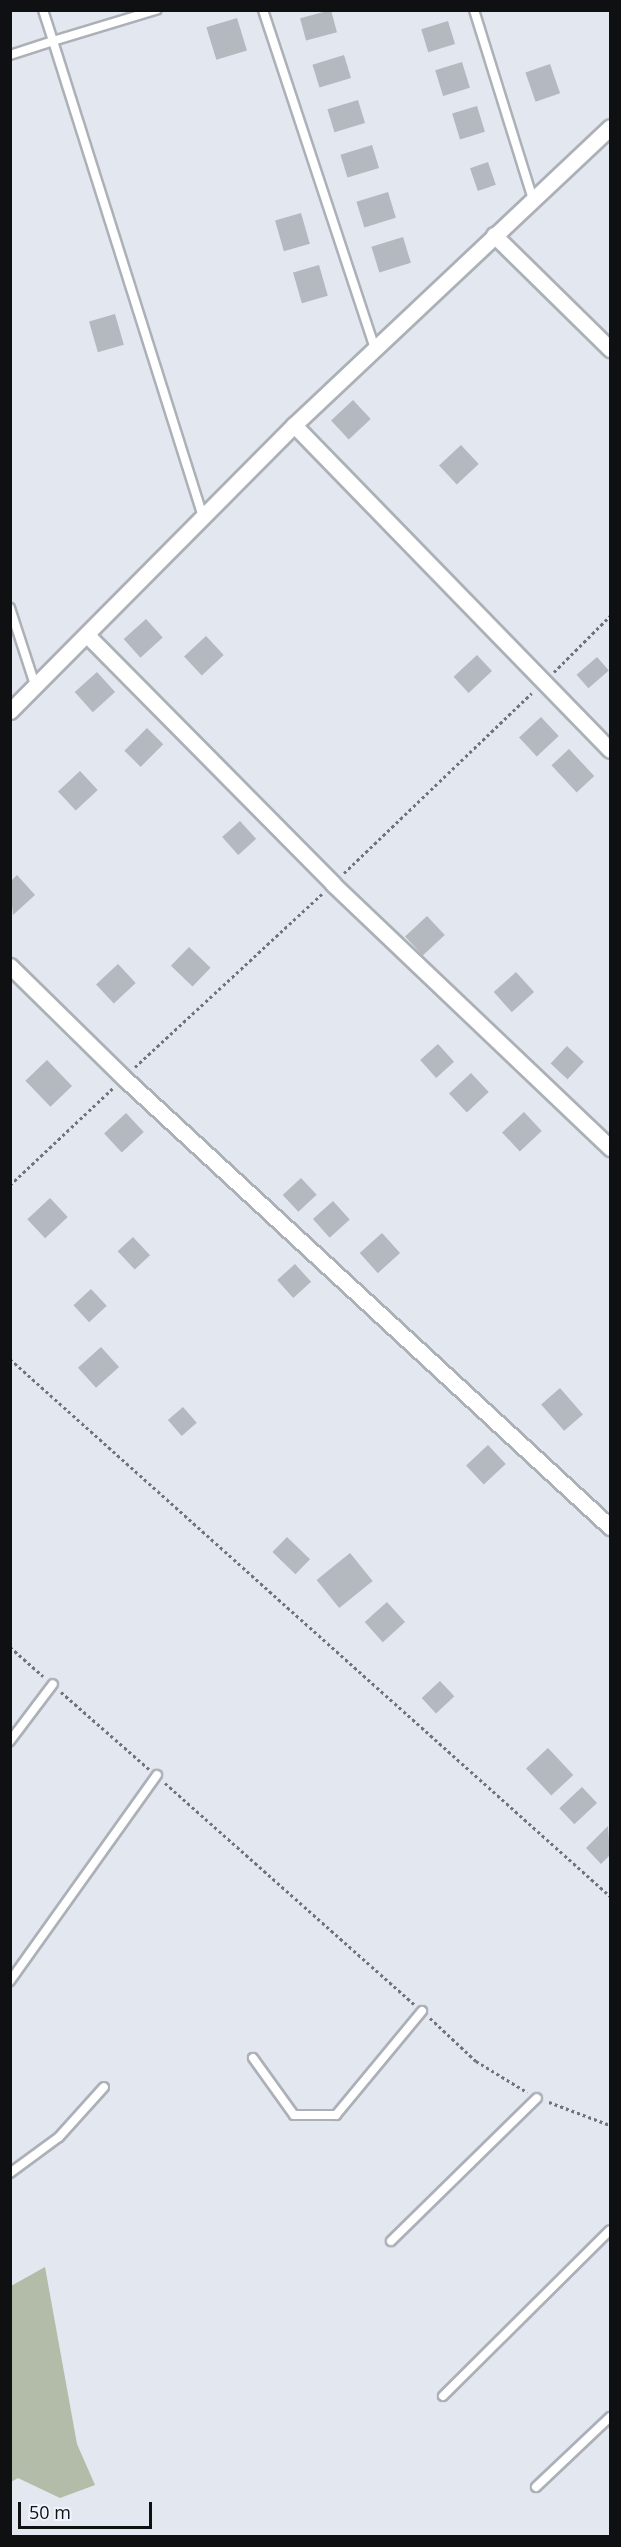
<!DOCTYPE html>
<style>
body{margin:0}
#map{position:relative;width:621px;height:2547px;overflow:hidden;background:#e3e7ef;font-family:"Open Sans",sans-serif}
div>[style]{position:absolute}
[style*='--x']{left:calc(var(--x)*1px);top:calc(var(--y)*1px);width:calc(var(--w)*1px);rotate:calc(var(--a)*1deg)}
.green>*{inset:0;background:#b3bca8}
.building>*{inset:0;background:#b4b8bf;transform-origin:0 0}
.path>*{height:3px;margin-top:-1.5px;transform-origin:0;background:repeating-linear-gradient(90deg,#707378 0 3px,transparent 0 6px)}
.roads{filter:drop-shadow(2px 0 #acb0b7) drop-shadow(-2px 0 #acb0b7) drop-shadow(0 2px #acb0b7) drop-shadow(0 -2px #acb0b7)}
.service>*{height:8px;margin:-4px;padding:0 4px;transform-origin:4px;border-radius:4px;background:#fff}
.minor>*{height:15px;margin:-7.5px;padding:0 7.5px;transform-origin:7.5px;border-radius:7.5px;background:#fff}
span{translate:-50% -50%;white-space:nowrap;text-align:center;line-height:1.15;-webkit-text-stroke:6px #f0f4fc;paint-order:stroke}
.frame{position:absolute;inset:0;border:12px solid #0f1012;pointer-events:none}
.scale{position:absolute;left:18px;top:2502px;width:134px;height:27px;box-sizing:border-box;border:3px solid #0f1012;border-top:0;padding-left:8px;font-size:18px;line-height:21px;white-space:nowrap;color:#0f1012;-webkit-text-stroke:4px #f0f4fc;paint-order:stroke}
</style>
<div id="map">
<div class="green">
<div style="clip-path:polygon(45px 2267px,77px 2444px,95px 2485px,60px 2498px,18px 2478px,11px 2482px,11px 2286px)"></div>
</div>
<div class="building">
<div style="left:331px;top:10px;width:23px;height:32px;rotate:75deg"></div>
<div style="left:237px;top:18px;width:34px;height:32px;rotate:73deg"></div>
<div style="left:448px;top:21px;width:24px;height:28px;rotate:73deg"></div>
<div style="left:344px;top:55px;width:24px;height:33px;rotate:73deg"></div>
<div style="left:462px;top:62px;width:27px;height:28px;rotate:73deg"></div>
<div style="left:550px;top:64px;width:31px;height:26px;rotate:71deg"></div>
<div style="left:358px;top:100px;width:24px;height:32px;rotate:73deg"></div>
<div style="left:477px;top:106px;width:27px;height:26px;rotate:73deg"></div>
<div style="left:372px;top:145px;width:24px;height:33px;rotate:73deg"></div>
<div style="left:488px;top:162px;width:24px;height:19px;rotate:71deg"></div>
<div style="left:388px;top:192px;width:27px;height:33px;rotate:73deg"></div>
<div style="left:301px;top:213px;width:32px;height:27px;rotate:74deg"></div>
<div style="left:403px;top:237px;width:27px;height:33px;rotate:73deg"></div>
<div style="left:319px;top:265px;width:32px;height:27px;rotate:74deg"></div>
<div style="left:115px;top:314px;width:32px;height:27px;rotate:74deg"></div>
<div style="left:353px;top:400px;width:26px;height:30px;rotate:47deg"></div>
<div style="left:461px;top:445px;width:26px;height:30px;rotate:47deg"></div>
<div style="left:146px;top:619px;width:25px;height:30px;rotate:48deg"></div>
<div style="left:206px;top:636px;width:26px;height:30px;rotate:47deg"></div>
<div style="left:477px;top:655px;width:22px;height:32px;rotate:47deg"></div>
<div style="left:597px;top:657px;width:18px;height:27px;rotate:49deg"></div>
<div style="left:97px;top:672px;width:27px;height:30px;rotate:48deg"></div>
<div style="left:541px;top:717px;width:26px;height:30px;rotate:47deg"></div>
<div style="left:147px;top:728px;width:23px;height:32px;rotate:45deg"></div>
<div style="left:569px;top:749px;width:37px;height:24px;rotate:47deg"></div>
<div style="left:80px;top:771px;width:26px;height:30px;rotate:47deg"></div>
<div style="left:240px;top:821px;width:24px;height:24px;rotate:48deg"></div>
<div style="clip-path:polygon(17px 875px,35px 895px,13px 915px,10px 882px)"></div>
<div style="left:427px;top:916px;width:26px;height:30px;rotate:47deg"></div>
<div style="left:189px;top:947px;width:30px;height:26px;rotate:44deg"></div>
<div style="left:118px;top:964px;width:26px;height:30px;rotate:47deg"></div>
<div style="left:516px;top:972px;width:27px;height:30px;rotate:48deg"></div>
<div style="left:438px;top:1044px;width:24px;height:24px;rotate:48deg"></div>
<div style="left:567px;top:1046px;width:23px;height:24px;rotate:43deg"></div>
<div style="left:47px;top:1060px;width:36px;height:30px;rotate:46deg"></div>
<div style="left:471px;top:1073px;width:26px;height:30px;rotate:47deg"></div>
<div style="left:524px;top:1112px;width:26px;height:30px;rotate:47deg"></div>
<div style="left:126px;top:1113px;width:26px;height:30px;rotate:47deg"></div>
<div style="left:301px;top:1178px;width:23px;height:25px;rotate:47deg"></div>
<div style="left:50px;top:1198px;width:26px;height:31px;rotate:47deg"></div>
<div style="left:333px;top:1201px;width:25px;height:27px;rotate:48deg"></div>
<div style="left:382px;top:1233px;width:27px;height:30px;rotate:48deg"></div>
<div style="left:133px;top:1237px;width:25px;height:21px;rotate:47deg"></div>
<div style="left:295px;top:1264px;width:24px;height:24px;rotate:48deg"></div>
<div style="left:91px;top:1289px;width:23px;height:24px;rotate:47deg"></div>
<div style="left:101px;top:1347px;width:27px;height:31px;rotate:48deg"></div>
<div style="left:560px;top:1388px;width:35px;height:25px;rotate:49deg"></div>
<div style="left:183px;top:1407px;width:21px;height:20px;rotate:49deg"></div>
<div style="left:488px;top:1445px;width:26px;height:30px;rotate:47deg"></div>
<div style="left:287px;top:1537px;width:32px;height:21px;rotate:44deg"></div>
<div style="left:350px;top:1553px;width:36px;height:43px;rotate:51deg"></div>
<div style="left:387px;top:1602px;width:27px;height:30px;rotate:48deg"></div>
<div style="left:440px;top:1681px;width:21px;height:25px;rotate:47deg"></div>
<div style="left:548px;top:1748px;width:37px;height:30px;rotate:47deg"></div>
<div style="left:582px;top:1787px;width:22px;height:31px;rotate:47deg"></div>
<div style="clip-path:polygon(608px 1826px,610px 1855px,601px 1864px,586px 1848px)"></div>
</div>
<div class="path">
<div style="--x:554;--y:672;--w:79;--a:-45"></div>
<div style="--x:344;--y:873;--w:260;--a:-43.8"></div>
<div style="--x:135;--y:1067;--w:255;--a:-42.8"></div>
<div style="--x:10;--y:1185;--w:141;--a:-43.3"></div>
<div style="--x:10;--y:1359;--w:805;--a:41.83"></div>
<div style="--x:10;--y:1647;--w:44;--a:41.3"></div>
<div style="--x:61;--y:1692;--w:117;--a:41.2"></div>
<div style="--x:165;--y:1783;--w:333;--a:41.6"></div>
<div style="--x:430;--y:2018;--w:63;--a:43.1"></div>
<div style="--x:476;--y:2061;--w:60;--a:31.3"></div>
<div style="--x:549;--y:2102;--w:65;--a:20.7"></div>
</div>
<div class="roads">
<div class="service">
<div style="--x:43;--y:10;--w:33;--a:72"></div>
<div style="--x:53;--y:41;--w:108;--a:-16.8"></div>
<div style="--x:263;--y:10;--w:356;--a:71.7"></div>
<div style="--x:474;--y:10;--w:198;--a:72.7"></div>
<div style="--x:10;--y:55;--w:45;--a:-18"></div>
<div style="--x:53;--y:41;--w:499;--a:72.5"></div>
<div style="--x:10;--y:608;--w:81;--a:72"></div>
<div style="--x:10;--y:1741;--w:71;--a:-53"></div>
<div style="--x:10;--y:1981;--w:253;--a:-54.5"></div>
<div style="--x:253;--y:2058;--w:70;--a:54.3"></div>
<div style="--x:294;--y:2115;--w:42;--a:0"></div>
<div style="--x:336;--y:2115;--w:135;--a:-50.4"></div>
<div style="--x:10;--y:2173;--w:61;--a:-36.3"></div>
<div style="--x:59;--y:2137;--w:67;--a:-48"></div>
<div style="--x:391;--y:2241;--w:204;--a:-44.4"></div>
<div style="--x:443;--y:2396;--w:235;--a:-44.8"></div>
<div style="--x:536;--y:2487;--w:102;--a:-43.4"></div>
</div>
<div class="minor">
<div style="--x:494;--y:235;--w:163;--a:44.5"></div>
<div style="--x:294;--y:425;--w:453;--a:45.8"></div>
<div style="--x:88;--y:636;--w:349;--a:45.3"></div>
<div style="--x:333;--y:884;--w:383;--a:43.6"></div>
<div style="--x:10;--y:711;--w:403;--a:-45.2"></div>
<div style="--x:294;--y:425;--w:434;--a:-43.3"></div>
<div style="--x:10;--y:966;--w:160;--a:44.5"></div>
<div style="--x:124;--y:1078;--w:662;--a:42.73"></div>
</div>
</div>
<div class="frame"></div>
<div class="scale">50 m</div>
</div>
